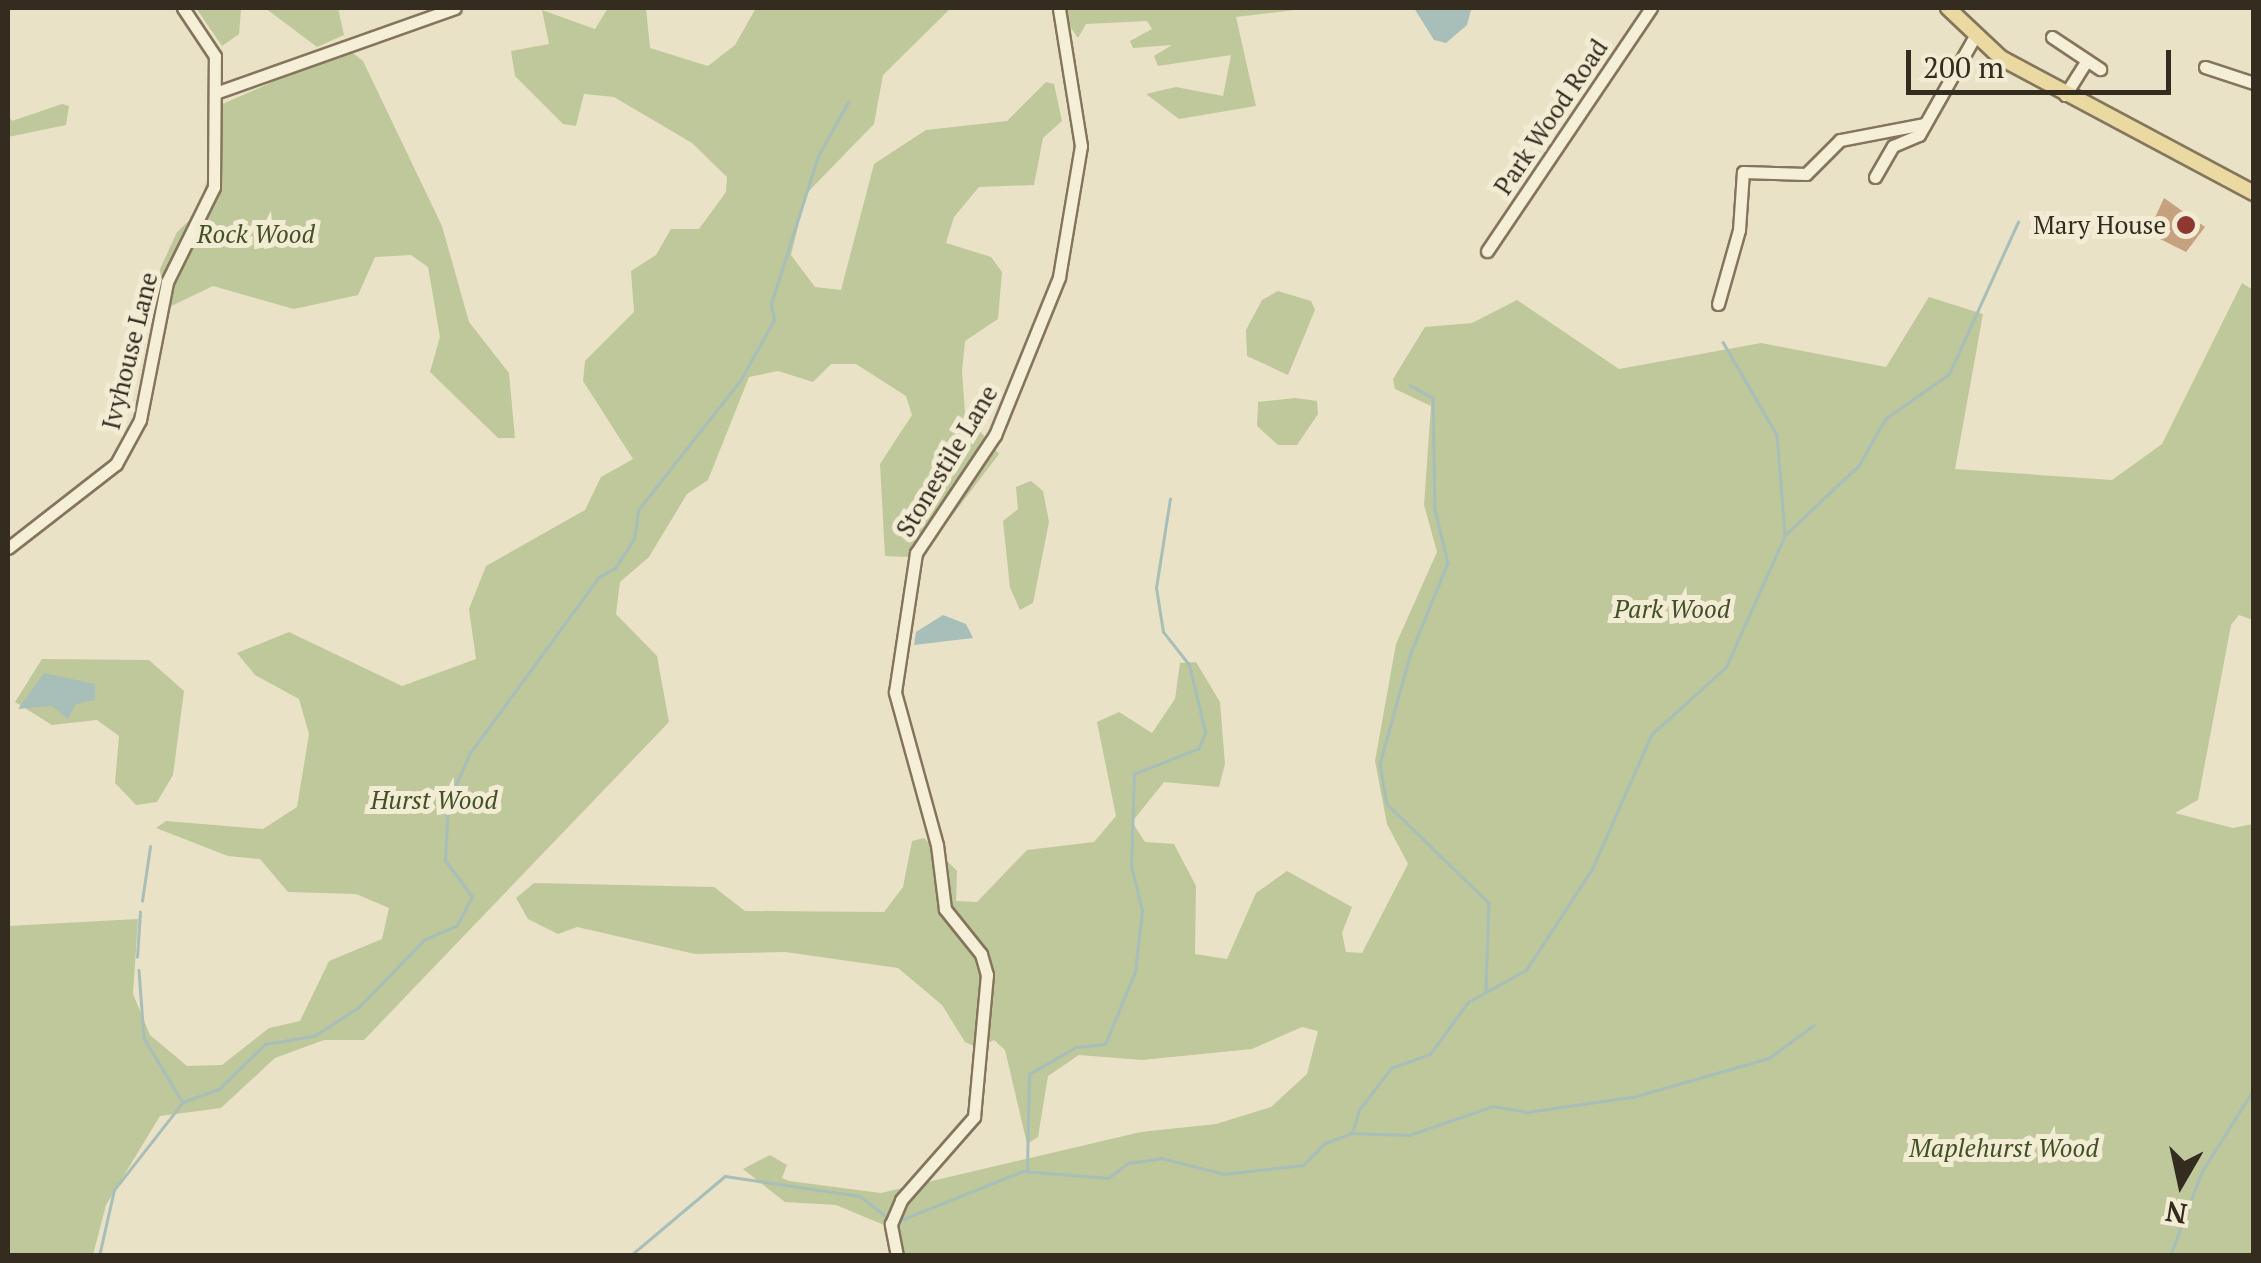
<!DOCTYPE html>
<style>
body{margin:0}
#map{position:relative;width:2261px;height:1263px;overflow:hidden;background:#eae2c6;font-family:"PT Serif",serif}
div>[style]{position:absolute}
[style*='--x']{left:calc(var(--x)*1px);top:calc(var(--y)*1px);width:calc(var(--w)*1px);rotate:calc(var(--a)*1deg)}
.green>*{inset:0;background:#bfc89a}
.water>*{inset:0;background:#a7beb9}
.stream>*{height:2.5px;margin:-1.25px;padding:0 1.25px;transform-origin:1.25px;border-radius:1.25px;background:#a7beb9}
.building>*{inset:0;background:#c5a17f}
.roads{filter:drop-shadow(2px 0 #84755d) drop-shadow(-2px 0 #84755d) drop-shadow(0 2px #84755d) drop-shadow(0 -2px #84755d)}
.minor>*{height:11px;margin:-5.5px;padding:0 5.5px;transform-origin:5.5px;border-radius:5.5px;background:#f6efd8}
.major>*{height:14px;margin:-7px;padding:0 7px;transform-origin:7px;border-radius:7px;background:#ead9a1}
.dots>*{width:28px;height:28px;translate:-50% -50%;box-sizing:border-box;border:5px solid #f2ecd4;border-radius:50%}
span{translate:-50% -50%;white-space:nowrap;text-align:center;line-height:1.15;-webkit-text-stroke:10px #f2ecd4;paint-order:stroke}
.street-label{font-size:25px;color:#352c20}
.poi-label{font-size:25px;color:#352c20}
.right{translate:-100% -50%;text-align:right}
.park-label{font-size:25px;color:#435028;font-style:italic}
.frame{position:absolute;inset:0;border:10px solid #352c20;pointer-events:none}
.north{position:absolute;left:2131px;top:1133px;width:100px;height:100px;-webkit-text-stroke:8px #f2ecd4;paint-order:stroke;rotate:189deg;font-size:28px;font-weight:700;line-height:40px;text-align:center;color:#352c20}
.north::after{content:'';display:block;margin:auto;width:35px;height:45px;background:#352c20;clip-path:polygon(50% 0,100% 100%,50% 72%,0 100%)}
.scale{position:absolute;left:1906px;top:50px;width:265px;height:45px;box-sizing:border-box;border:5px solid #352c20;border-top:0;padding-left:12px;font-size:30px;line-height:35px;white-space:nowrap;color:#352c20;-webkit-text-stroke:8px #f2ecd4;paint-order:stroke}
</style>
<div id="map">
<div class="green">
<div style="clip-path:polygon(196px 8px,256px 8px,241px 10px,239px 34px,222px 46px)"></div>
<div style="clip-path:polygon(265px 8px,338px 8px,344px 35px,317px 47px)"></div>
<div style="clip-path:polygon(608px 8px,646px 8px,650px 48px,708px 66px,735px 45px,756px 8px,951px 8px,883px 75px,874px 124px,806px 194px,791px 255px,815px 287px,841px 290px,874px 164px,926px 130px,1007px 121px,1046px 82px,1054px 84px,1062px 121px,1043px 138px,1034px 185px,979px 187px,954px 217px,946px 243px,991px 257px,1002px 272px,998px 319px,965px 341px,962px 371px,965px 413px,999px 454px,945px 525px,907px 557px,885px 556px,880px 464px,912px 415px,906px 396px,856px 364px,831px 364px,813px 382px,778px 371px,749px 377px,708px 480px,687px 494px,649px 557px,620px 582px,616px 614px,657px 656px,669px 722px,364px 1040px,324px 1040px,275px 1058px,221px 1108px,160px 1116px,106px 1205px,93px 1255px,8px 1255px,8px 926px,138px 919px,133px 994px,150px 1035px,187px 1066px,222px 1065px,269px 1028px,300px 1021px,329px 961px,382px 939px,389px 908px,356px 894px,288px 892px,260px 859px,228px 856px,156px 828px,166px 821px,263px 829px,297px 807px,309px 734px,299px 699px,255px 675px,237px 653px,289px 632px,402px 686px,476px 659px,469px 609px,486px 566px,585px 510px,601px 477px,633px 459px,583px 381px,585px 361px,634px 312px,631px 271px,656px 255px,671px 229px,699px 229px,726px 192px,727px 177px,692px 143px,614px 97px,584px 94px,576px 126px,563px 124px,515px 76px,511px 51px,549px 44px,542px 10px,595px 29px)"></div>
<div style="clip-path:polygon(1057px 8px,1311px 8px,1236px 17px,1256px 106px,1179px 119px,1146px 94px,1176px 87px,1223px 96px,1231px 55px,1158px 66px,1154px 56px,1172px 45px,1133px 48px,1130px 41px,1152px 29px,1147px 21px,1086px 24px,1078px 38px)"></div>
<div style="clip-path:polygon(348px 49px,363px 61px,442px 226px,469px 322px,509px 373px,515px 438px,498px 438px,430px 372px,440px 337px,428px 267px,411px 255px,375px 257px,358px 295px,294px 309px,213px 286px,163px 310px,160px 269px,177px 232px,198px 212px,211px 166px,211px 109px)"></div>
<div style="clip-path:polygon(62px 104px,69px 106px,66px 125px,8px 137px,8px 115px,12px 121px)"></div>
<div style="clip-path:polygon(2242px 283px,2253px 290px,2253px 620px,2239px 615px,2231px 625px,2198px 800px,2175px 813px,2233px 828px,2253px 824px,2253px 1255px,903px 1255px,896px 1230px,836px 1205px,785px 1202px,743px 1169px,770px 1155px,787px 1165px,782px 1178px,789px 1181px,881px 1193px,1141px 1132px,1216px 1124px,1271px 1107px,1307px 1074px,1318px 1031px,1302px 1027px,1252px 1049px,1142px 1060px,1079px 1055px,1048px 1076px,1038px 1137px,1027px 1144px,1005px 1050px,994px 1040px,979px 1048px,965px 1042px,942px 1005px,898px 968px,785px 952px,695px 954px,577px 927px,558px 934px,528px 919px,516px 898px,534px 883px,714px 887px,745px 911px,884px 912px,903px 887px,912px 841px,924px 838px,957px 871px,956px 901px,977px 902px,1027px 850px,1094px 842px,1116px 816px,1097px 722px,1119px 712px,1152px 733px,1175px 699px,1180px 663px,1196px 662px,1220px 702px,1225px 764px,1219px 787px,1164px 782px,1132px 822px,1145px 842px,1174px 844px,1196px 886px,1195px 954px,1227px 959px,1256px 893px,1287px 871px,1352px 907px,1342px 933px,1346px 952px,1362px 953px,1408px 864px,1387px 824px,1375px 761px,1396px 644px,1437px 552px,1424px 505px,1431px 406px,1395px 389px,1393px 379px,1425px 327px,1472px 323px,1517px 300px,1619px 369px,1761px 343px,1886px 367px,1929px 297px,1983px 314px,1955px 469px,2112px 480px,2162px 444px)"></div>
<div style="clip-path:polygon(1278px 291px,1311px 301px,1315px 310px,1288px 375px,1247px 356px,1246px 330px,1262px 300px)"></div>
<div style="clip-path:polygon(1295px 398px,1317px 401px,1318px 414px,1297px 445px,1278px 445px,1257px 426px,1258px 402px)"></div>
<div style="clip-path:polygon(1031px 481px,1043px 491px,1049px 522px,1033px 603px,1020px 610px,1010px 588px,1003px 521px,1018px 509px,1016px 487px)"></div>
<div style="clip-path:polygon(42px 659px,149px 660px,184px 691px,173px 775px,157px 802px,136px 805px,115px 783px,119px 736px,97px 720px,52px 725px,15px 702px)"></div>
</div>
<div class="water">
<div style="clip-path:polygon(1414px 8px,1469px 8px,1471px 10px,1467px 25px,1446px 43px,1434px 40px)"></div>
<div style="clip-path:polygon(943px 615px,966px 624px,973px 638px,914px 645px,916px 632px)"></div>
<div style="clip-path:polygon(44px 673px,95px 684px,95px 700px,76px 704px,68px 719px,52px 706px,18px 709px)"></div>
</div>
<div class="stream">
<div style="--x:1723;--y:342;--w:108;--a:59.9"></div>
<div style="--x:1777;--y:435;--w:100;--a:85.4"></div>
<div style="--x:1410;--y:385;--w:26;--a:29"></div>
<div style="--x:1433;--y:398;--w:111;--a:89"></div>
<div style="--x:1435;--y:509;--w:56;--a:76.5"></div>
<div style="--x:1448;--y:563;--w:97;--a:112.3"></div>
<div style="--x:1411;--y:653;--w:115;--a:105.6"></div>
<div style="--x:1380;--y:764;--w:41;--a:80.1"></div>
<div style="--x:1387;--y:804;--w:142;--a:44.1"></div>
<div style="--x:1489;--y:903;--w:88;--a:92"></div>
<div style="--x:142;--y:901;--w:55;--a:-81.6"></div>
<div style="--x:137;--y:957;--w:45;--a:-86.2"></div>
<div style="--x:139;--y:970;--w:68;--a:85.8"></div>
<div style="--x:144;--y:1038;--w:74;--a:58.9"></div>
<div style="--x:1352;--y:1133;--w:24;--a:-73"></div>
<div style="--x:1359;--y:1110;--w:53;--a:-52.7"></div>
<div style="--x:1391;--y:1068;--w:41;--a:-19.7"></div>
<div style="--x:1430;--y:1054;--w:64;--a:-53.8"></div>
<div style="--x:1468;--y:1002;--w:66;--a:-28.9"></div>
<div style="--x:1526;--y:970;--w:121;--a:-56.8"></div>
<div style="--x:1592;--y:869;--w:146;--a:-66.2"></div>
<div style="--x:1651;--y:735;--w:101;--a:-42.2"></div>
<div style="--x:1726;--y:667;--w:145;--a:-65.9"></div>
<div style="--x:1785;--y:535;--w:102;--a:-43.4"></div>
<div style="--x:1859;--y:465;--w:53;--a:-60.5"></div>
<div style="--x:1885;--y:419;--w:78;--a:-35.1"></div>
<div style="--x:1949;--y:374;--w:167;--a:-65.6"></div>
<div style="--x:1027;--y:1170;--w:96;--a:-88.8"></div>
<div style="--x:1029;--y:1074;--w:54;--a:-29.9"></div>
<div style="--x:1076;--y:1047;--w:29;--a:-6"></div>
<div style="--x:1105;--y:1044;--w:78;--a:-67.4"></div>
<div style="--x:1135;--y:972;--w:61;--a:-83.5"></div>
<div style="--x:1142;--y:911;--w:46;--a:-103.7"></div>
<div style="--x:1131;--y:866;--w:92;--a:-88.1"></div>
<div style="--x:1134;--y:774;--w:70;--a:-21.8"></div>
<div style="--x:1199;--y:748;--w:17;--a:-69"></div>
<div style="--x:1205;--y:732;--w:69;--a:-103.4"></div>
<div style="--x:1189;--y:665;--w:42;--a:-128.2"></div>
<div style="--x:1163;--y:632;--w:45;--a:-99"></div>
<div style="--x:1156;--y:588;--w:90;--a:-81.1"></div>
<div style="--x:901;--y:1220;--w:131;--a:-21.9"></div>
<div style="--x:1023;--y:1171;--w:85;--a:4.7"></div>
<div style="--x:1108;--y:1178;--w:25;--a:-37"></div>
<div style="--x:1128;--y:1163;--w:34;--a:-8"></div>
<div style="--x:1162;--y:1158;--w:64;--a:14.5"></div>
<div style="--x:1224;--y:1174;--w:80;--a:-6.5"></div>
<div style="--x:1303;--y:1165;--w:31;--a:-45"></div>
<div style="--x:1325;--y:1143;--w:29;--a:-20"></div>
<div style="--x:1352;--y:1133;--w:57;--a:2"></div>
<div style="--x:1409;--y:1135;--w:89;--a:-19"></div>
<div style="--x:1493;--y:1106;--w:35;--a:10"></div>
<div style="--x:1527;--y:1112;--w:107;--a:-8.1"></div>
<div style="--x:1633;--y:1097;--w:141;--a:-16"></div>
<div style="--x:1769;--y:1058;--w:56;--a:-36.3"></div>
<div style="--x:99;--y:1256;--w:68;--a:-77.2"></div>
<div style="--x:114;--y:1190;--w:112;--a:-51.9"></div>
<div style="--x:183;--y:1102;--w:38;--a:-20"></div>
<div style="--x:219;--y:1089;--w:64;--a:-44.4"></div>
<div style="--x:265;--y:1044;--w:50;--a:-9.3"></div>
<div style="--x:314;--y:1036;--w:54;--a:-32.8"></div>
<div style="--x:359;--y:1007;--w:93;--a:-45.9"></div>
<div style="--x:424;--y:940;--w:36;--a:-24"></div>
<div style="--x:457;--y:925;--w:32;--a:-62"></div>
<div style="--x:472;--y:897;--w:46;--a:-126.1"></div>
<div style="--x:445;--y:860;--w:58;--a:-87"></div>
<div style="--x:448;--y:802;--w:54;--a:-65.8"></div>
<div style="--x:470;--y:753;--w:218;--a:-53.8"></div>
<div style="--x:599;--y:577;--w:18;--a:-29"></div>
<div style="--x:615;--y:568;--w:35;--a:-57"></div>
<div style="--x:634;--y:539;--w:29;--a:-82"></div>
<div style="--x:638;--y:510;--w:164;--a:-51.7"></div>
<div style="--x:740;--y:381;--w:70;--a:-60.9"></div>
<div style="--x:774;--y:320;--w:16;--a:-101"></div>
<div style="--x:771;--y:304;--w:155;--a:-72.4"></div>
<div style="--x:818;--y:156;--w:62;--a:-60.9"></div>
<div style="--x:630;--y:1256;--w:124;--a:-40.1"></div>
<div style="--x:725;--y:1176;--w:136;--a:8.4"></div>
<div style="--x:860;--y:1196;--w:34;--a:38"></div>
<div style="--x:2170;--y:1256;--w:91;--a:-69.4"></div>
<div style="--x:2202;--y:1171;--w:97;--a:-57.6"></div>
</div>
<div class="building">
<div style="clip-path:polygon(2164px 198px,2205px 227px,2186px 252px,2160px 239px,2164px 230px,2152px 224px)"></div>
</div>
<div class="roads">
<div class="minor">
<div style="--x:2052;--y:37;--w:58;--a:33.7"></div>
<div style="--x:2205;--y:67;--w:52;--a:18.1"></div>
<div style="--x:218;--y:92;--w:251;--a:-19.5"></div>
<div style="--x:2065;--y:95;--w:41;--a:-57.8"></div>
<div style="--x:1875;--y:177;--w:36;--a:-60"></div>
<div style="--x:1893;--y:146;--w:28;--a:-23"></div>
<div style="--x:1919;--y:135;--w:114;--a:-60.5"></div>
<div style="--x:1487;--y:251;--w:293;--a:-56"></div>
<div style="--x:1718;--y:304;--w:77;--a:-74.2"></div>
<div style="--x:1739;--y:230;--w:58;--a:-86.1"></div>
<div style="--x:1743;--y:172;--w:63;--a:1.8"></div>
<div style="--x:1806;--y:174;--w:48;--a:-45"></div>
<div style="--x:1840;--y:140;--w:86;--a:-10.8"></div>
<div style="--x:8;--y:548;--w:137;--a:-37.9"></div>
<div style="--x:116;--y:464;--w:50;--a:-61.4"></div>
<div style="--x:140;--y:420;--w:141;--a:-78.9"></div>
<div style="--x:167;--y:282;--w:106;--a:-63.7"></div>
<div style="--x:214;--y:187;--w:131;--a:-89.6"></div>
<div style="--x:215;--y:56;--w:58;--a:-123.7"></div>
<div style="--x:897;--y:1256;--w:33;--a:-101"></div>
<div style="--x:891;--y:1224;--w:26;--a:-67"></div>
<div style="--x:901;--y:1200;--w:111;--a:-48.7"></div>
<div style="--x:974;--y:1117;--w:143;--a:-84.8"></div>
<div style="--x:987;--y:975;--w:22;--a:-106"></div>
<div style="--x:981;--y:954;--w:58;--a:-128.7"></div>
<div style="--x:945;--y:909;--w:64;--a:-97.1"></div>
<div style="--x:937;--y:845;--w:159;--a:-105.4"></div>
<div style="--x:895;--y:692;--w:141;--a:-81.4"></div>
<div style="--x:916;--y:553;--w:142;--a:-56.2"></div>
<div style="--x:995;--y:435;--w:170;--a:-67.9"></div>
<div style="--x:1059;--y:277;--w:133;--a:-80.5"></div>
<div style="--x:1081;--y:146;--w:140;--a:-99.1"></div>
</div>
<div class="major">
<div style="--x:1948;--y:8;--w:73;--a:43.3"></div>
<div style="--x:2001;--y:58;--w:287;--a:28.1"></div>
</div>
</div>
<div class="dots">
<div style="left:2186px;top:225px;background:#8e3832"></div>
</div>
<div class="street-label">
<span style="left:1551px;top:117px;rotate:-56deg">Park Wood Road</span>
<span style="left:130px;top:351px;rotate:-76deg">Ivyhouse Lane</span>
<span style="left:947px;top:461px;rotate:-59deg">Stonestile Lane</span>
</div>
<div class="poi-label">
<span class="right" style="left:2166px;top:225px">Mary House</span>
</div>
<div class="park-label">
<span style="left:256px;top:234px">Rock Wood</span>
<span style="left:1672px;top:609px">Park Wood</span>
<span style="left:434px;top:800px">Hurst Wood</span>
<span style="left:2004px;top:1148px">Maplehurst Wood</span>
</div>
<div class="frame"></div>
<div class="north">N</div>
<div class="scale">200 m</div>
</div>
